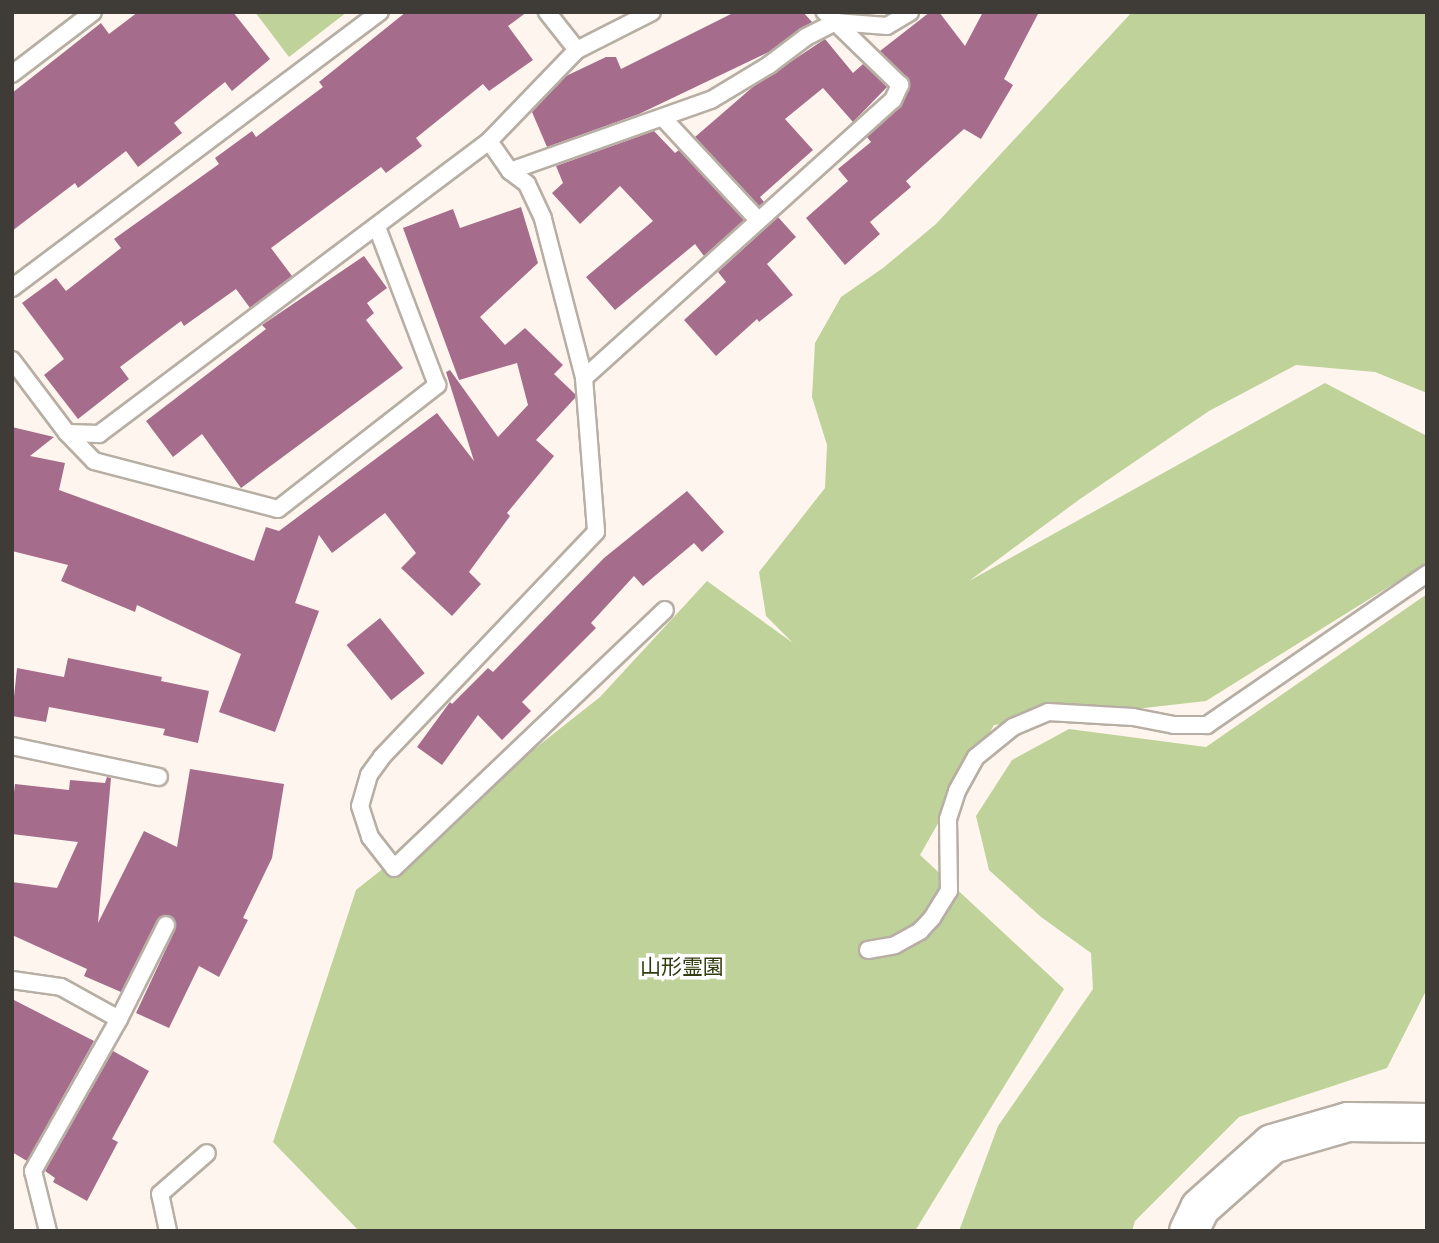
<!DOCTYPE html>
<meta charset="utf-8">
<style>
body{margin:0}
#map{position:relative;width:1439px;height:1243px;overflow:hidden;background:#fef6ee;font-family:"Varela Round","Noto Sans JP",sans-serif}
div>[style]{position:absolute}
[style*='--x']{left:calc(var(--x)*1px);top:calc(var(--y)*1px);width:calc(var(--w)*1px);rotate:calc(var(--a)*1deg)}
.green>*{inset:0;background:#bfd299}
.building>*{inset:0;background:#a56c8b;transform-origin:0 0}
.roads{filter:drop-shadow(2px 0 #b7aea4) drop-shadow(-2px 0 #b7aea4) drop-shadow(0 2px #b7aea4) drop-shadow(0 -2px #b7aea4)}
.service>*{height:16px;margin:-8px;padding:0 8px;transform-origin:8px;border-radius:8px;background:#fff}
.tertiary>*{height:38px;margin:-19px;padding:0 19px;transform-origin:19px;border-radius:19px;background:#fff}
span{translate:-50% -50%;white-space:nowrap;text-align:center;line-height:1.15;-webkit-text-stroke:7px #fff;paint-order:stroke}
.park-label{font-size:21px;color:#313c0f}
.frame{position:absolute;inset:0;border:14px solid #3f3b37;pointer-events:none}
</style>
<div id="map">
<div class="green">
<div style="clip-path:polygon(255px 12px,347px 12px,289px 57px)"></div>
<div style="clip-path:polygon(1132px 12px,1427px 12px,1427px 393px,1375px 372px,1296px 365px,1209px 411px,1080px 499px,969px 581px,1325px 383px,1427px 436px,1427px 563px,1206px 701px,994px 725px,920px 855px,1064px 989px,915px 1231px,359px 1231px,273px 1142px,356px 890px,600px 697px,707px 581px,793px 643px,766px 616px,759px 572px,825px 488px,827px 445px,812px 397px,815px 343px,841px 297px,883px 268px,936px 224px)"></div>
<div style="clip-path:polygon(1427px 594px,1427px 989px,1387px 1068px,1239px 1117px,1135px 1221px,1132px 1231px,959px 1231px,998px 1126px,1093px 989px,1091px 953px,1041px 917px,989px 870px,976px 816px,1012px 760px,1069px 729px,1206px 747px)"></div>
</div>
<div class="building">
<div style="clip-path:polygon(138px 12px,233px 12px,270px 59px,232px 91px,225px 82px,174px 123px,182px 133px,138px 167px,126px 151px,78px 188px,75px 183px,12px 231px,12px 93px,101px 23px,109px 34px)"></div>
<div style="clip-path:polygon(406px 12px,527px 12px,508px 26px,533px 60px,489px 91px,483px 84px,416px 138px,422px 146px,386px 173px,381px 167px,271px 248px,292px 276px,250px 308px,236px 289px,184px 326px,181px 321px,120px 367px,129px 379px,78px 419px,44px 375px,64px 359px,22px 303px,56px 278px,66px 291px,121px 248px,114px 239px,219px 164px,215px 158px,252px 131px,256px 137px,323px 87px,319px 82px)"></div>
<div style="clip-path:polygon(735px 12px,803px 12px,812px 22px,771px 51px,639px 114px,547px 147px,532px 112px,566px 76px,606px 57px,616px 57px,621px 69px)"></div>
<div style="clip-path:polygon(930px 12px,939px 12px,965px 46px,983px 12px,1039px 12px,1004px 79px,1013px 85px,981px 139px,964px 129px,906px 181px,911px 187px,870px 222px,880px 234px,845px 265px,806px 218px,848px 181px,838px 169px,871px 142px,867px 137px,902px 105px,910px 82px,880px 51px)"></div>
<div style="clip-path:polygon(825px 39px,853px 73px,863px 64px,887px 87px,853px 122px,823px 88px,785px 119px,813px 150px,760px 197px,764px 202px,759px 206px,695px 137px,754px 86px)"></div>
<div style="clip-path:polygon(654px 131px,675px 153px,679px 150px,744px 220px,704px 256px,695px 244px,615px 310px,586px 277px,653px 221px,620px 186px,580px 224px,552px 193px,563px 183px,556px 166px)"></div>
<div style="clip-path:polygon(521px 207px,538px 263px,480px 317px,505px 345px,525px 328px,563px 365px,554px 374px,575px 394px,575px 398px,536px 440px,554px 456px,507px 513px,510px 516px,469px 572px,481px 584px,452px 616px,401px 568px,416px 553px,385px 513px,332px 553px,319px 535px,295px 603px,319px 611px,275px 732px,219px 712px,241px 654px,137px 605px,135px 612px,61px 581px,68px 565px,12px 551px,12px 427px,54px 437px,30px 456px,65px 463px,59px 490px,254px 561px,266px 527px,279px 531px,437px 413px,474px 461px,446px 372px,450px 370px,498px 437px,528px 405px,517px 363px,459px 380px,403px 228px,453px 209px,460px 228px)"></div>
<div style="clip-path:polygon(778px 217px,796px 237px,767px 264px,793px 295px,759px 322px,757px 319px,716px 356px,684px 320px,726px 282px,718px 272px)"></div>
<div style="clip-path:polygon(364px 256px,387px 288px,367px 303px,374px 313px,366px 320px,403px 368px,241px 488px,202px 434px,173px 457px,146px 421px,266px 329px,262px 325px)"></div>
<div style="clip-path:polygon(687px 491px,724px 532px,702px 552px,694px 543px,643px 586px,634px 576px,591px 623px,596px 628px,522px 702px,531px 711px,502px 740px,478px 715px,442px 765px,417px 747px,450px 702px,452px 704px,488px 668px,493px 672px,604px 558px)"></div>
<div style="left:380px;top:618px;width:71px;height:43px;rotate:51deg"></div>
<div style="clip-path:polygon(68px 658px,162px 677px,161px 681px,209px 691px,198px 743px,163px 735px,165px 729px,49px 707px,46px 722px,12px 716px,17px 668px,64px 677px)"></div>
<div style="clip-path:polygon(190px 769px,284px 784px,272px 858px,243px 918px,248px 920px,219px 977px,199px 966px,169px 1028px,136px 1013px,175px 930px,176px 924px,171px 916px,165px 915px,157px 920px,121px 992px,84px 976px,87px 969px,12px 935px,12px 882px,57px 888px,78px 842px,12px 834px,12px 810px,15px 784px,69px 790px,70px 780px,105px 783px,107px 777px,111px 778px,98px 923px,144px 831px,177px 847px)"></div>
<div style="clip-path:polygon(12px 999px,94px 1041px,27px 1161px,12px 1152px)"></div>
<div style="clip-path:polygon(113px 1051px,149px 1071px,112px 1139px,118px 1142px,87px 1201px,53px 1182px,55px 1178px,45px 1171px)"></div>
</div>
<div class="roads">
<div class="service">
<div style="--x:547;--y:12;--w:48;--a:51.7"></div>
<div style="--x:12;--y:74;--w:102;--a:-37.4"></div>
<div style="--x:663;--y:118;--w:139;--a:47"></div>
<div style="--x:489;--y:141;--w:37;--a:55"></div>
<div style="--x:510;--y:171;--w:21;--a:37"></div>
<div style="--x:527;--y:184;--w:38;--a:65"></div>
<div style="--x:543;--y:219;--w:164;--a:75.5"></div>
<div style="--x:584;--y:378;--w:154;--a:85.5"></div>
<div style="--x:596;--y:532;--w:311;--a:133.6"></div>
<div style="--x:382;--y:757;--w:22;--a:126"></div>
<div style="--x:369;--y:775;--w:32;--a:106"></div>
<div style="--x:360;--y:806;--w:33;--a:72"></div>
<div style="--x:370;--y:837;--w:39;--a:52"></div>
<div style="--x:394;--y:868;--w:374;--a:-43.6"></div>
<div style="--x:510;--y:171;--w:213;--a:-19.5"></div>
<div style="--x:711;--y:100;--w:68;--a:-31.1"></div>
<div style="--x:769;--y:65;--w:46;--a:-37.1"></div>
<div style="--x:806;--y:37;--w:34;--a:-27"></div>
<div style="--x:836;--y:22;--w:51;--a:4.5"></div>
<div style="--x:887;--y:26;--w:27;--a:-31"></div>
<div style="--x:12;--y:288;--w:460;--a:-36.9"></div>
<div style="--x:12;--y:360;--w:91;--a:53"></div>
<div style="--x:67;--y:433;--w:32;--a:2"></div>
<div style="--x:99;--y:434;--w:488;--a:-36.9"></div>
<div style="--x:489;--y:141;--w:127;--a:-46"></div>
<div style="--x:577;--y:50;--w:84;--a:-26.9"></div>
<div style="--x:584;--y:378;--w:416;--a:-42"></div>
<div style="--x:893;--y:100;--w:17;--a:-65"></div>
<div style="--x:900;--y:85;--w:105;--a:-135.8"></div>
<div style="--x:67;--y:433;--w:39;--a:46"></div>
<div style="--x:94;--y:461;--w:190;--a:14.6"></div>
<div style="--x:278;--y:509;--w:202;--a:-37.9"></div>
<div style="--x:437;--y:385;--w:169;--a:-110.8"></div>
<div style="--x:12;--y:746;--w:150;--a:11.9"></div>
<div style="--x:868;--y:950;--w:27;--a:-10"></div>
<div style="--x:895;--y:945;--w:29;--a:-29"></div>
<div style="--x:920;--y:931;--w:18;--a:-47"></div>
<div style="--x:932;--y:918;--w:32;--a:-58"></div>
<div style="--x:949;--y:891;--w:72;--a:-90.8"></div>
<div style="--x:948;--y:819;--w:29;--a:-72"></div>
<div style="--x:957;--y:791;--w:39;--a:-61"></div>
<div style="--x:976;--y:757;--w:48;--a:-39"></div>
<div style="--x:1013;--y:727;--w:38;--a:-23"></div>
<div style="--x:1048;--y:712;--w:85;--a:3.4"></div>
<div style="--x:1133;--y:717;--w:42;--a:11"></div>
<div style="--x:1174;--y:725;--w:33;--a:0"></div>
<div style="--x:1207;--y:725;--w:267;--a:-34.5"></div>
<div style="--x:12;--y:980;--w:49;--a:8.1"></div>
<div style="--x:61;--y:987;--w:66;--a:28.9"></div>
<div style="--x:119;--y:1019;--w:175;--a:119.5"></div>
<div style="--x:33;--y:1171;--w:62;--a:76"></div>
<div style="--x:119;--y:1019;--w:105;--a:-63.4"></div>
<div style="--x:168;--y:1231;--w:38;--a:-102"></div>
<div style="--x:160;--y:1194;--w:62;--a:-41.1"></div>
</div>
<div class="tertiary">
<div style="--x:1189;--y:1231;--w:25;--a:-64"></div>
<div style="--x:1200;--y:1208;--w:96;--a:-41.6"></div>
<div style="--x:1272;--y:1144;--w:79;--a:-16.1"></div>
<div style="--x:1348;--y:1122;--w:79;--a:0.7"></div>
</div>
</div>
<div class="park-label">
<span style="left:682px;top:968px">山形霊園</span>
</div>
<div class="frame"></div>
</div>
